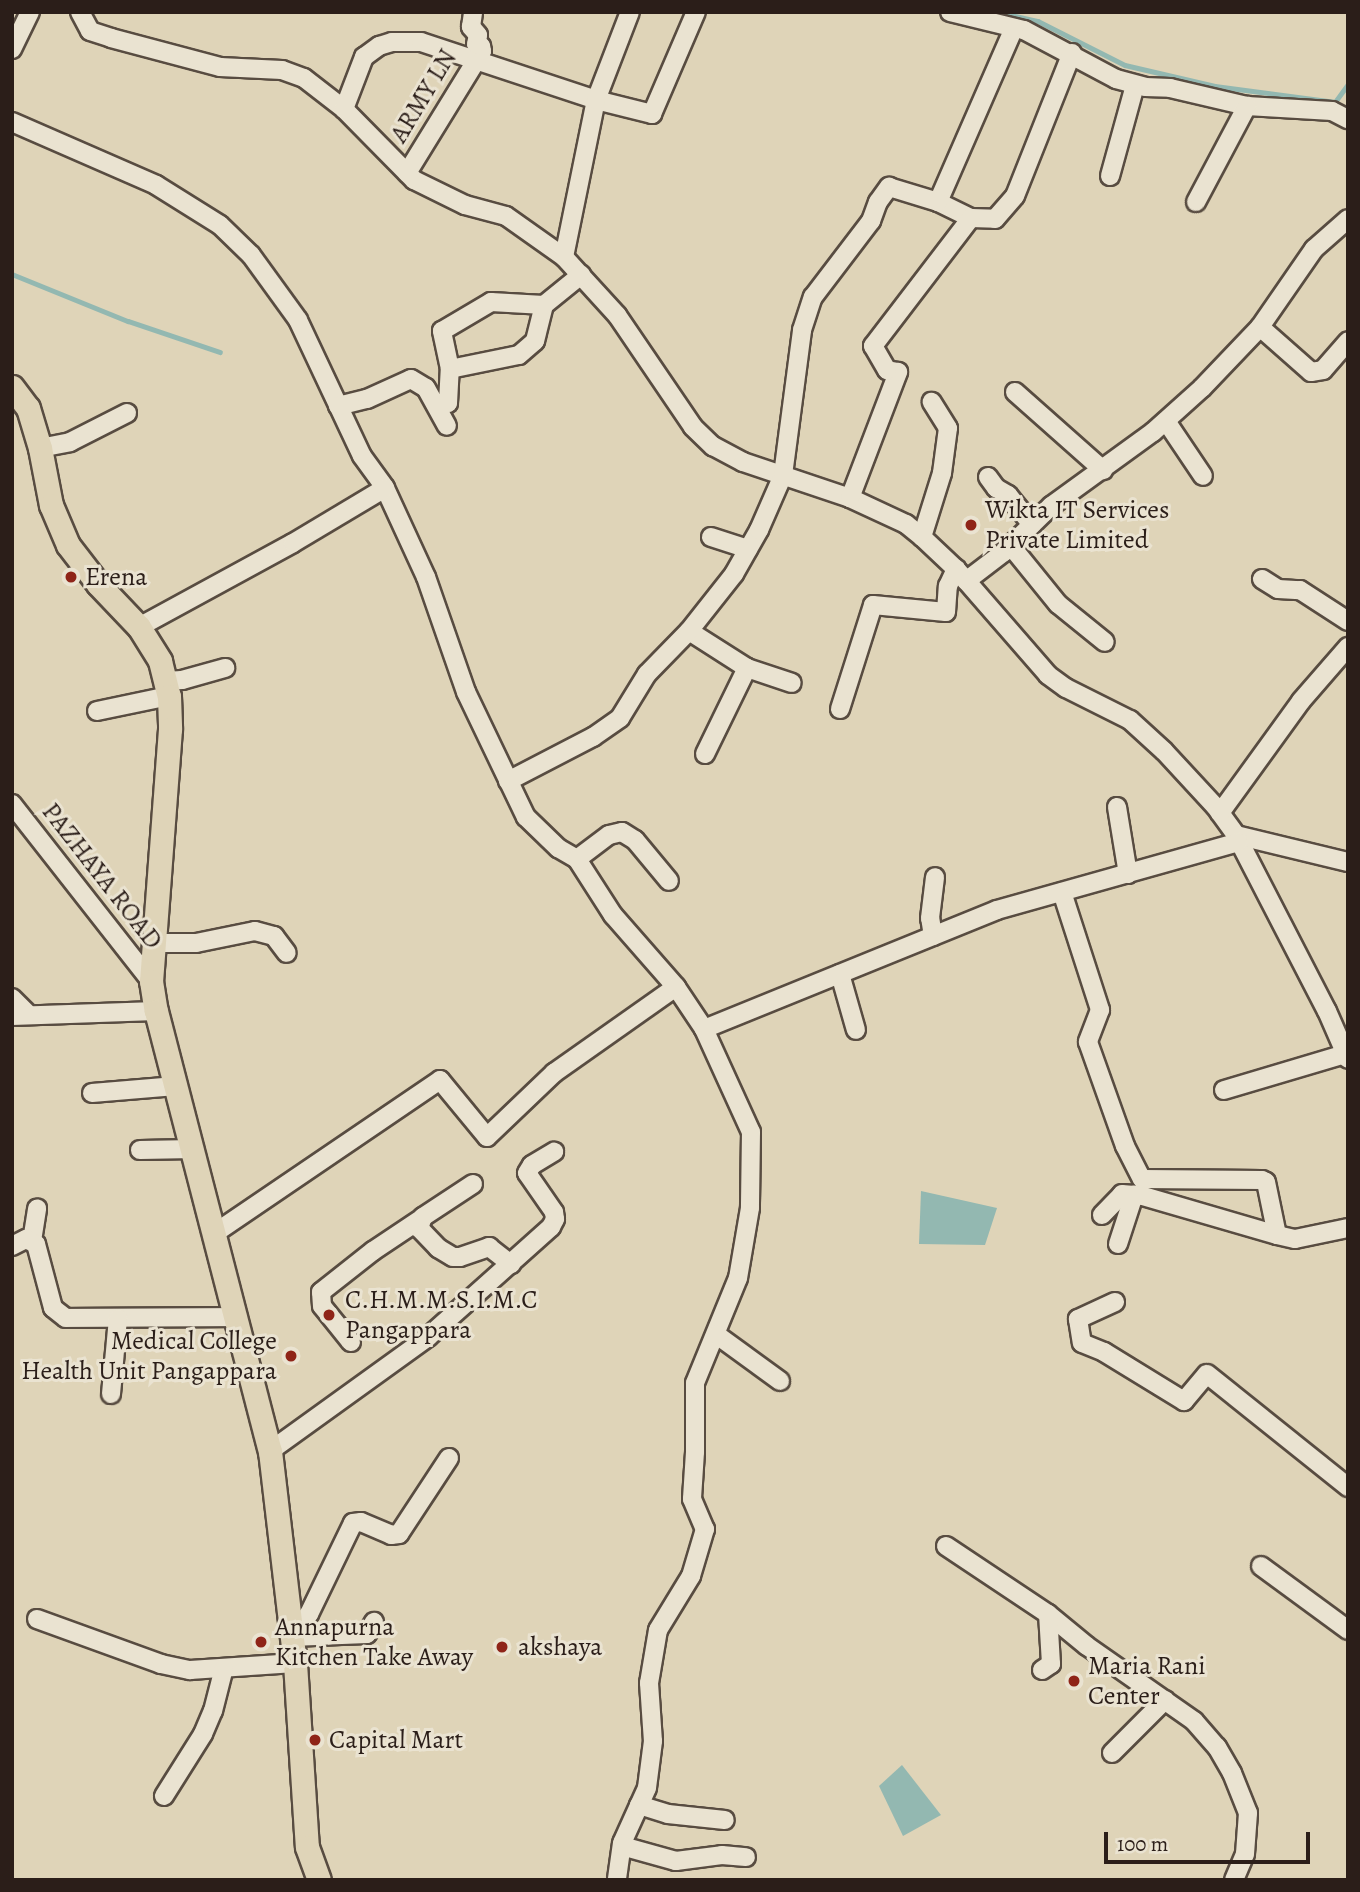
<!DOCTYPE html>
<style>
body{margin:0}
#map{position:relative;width:1360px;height:1892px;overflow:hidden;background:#dfd4b8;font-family:Alegreya,serif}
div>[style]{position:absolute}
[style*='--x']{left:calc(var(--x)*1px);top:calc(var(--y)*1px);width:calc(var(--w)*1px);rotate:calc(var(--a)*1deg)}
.water>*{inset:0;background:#93b8b1}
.stream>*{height:4.5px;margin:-2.25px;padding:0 2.25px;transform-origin:2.25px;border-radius:2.25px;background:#93b8b1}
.roads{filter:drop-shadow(2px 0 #584c41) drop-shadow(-2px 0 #584c41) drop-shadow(0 2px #584c41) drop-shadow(0 -2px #584c41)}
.minor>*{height:18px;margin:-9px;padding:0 9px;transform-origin:9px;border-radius:9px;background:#eae3d1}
.major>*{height:23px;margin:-11.5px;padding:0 11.5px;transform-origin:11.5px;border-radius:11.5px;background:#dfd4b8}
.dots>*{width:19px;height:19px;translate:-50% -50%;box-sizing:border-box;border:4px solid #eae3d1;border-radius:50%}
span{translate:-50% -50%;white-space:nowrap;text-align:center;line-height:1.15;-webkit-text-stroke:6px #eae3d1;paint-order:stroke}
.street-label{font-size:26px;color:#2b1e19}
.poi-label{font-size:26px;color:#2b1e19}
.left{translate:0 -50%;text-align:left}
.right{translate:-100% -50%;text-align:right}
.frame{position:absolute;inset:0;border:14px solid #2b1e19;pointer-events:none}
.scale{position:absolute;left:1104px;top:1832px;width:206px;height:32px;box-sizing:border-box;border:4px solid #2b1e19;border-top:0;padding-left:9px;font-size:21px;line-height:24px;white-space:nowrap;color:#2b1e19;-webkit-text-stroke:5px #eae3d1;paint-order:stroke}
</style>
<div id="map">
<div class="water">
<div style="clip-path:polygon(921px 1191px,997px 1208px,985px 1245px,919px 1244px)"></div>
<div style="clip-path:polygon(902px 1765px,941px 1815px,903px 1836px,879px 1786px)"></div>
</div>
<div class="stream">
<div style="--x:998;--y:12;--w:41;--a:12.7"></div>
<div style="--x:1038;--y:21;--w:97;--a:26.8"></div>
<div style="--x:1125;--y:65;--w:92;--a:13.1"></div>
<div style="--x:1215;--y:86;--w:121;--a:7.6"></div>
<div style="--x:1335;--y:102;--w:22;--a:-54"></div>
<div style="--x:12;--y:274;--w:125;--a:22.1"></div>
<div style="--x:128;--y:321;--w:97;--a:18.6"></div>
</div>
<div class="roads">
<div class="minor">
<div style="--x:80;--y:12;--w:21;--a:62"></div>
<div style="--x:90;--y:31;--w:22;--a:18"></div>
<div style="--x:111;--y:38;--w:113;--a:14.9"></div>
<div style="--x:220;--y:67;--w:62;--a:2.8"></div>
<div style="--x:282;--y:70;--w:23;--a:20"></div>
<div style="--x:304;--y:78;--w:51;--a:37.8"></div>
<div style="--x:344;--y:109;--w:100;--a:45.4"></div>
<div style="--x:414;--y:180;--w:57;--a:26.1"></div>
<div style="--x:465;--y:205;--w:42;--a:15"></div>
<div style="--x:506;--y:216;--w:71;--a:35.3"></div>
<div style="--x:564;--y:257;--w:79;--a:47.6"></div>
<div style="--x:617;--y:315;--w:135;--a:55.8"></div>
<div style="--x:693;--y:427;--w:28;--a:44"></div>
<div style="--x:713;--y:446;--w:34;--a:28"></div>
<div style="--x:743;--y:462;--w:113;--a:18.6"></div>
<div style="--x:850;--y:498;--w:62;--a:24.9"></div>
<div style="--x:906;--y:524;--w:21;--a:39"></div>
<div style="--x:922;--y:537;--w:47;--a:43.3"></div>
<div style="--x:956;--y:569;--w:140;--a:49"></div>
<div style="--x:1048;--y:675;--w:22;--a:36"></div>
<div style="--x:1066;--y:688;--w:72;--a:26.6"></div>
<div style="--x:1130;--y:720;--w:46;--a:42.4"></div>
<div style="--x:1164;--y:751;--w:75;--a:47.2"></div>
<div style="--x:1215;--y:806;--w:36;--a:54"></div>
<div style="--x:1236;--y:835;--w:198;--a:62.7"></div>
<div style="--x:1327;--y:1011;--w:52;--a:66.4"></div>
<div style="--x:950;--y:12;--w:76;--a:13.7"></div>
<div style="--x:1024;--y:30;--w:104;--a:28"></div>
<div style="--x:1116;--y:79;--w:30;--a:15"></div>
<div style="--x:1145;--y:87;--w:25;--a:2"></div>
<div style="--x:1170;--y:88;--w:79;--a:13.2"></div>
<div style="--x:1247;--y:106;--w:85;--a:3.4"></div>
<div style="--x:1332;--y:111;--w:18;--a:27"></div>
<div style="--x:1014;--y:28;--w:190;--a:113.6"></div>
<div style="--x:938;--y:202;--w:37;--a:26"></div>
<div style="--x:971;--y:218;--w:24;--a:2"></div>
<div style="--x:995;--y:219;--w:30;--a:-49"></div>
<div style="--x:1015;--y:196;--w:154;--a:-68.3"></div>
<div style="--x:12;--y:49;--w:41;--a:-64.1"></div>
<div style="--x:344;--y:109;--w:56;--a:-69"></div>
<div style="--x:364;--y:57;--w:19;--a:-36"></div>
<div style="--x:379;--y:46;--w:14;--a:-17"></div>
<div style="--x:392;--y:42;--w:29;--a:0"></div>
<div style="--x:421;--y:42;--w:184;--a:18.3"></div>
<div style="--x:596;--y:100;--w:58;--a:14"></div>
<div style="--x:652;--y:114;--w:111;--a:-66.7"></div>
<div style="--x:12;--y:122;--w:157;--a:23.6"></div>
<div style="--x:156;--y:185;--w:75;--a:32"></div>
<div style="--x:220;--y:225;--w:43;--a:44.1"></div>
<div style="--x:251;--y:255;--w:80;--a:54.1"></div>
<div style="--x:298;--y:320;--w:150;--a:64.8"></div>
<div style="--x:362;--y:456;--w:39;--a:54"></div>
<div style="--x:385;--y:488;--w:98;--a:65.3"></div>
<div style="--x:426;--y:577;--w:122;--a:70.8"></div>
<div style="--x:466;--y:692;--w:139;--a:64.4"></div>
<div style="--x:526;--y:817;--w:45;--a:44.1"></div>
<div style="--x:558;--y:848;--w:22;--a:30"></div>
<div style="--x:577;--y:859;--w:67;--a:57.3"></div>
<div style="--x:613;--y:915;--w:96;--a:48.8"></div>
<div style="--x:676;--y:987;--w:50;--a:56.3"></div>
<div style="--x:704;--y:1029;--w:113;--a:65.5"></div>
<div style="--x:751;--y:1132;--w:76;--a:90.8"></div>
<div style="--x:750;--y:1208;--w:71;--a:99.7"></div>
<div style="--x:738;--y:1278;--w:113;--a:112.3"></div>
<div style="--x:695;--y:1383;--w:69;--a:90"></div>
<div style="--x:695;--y:1452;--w:47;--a:93.7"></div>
<div style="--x:692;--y:1499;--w:33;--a:67"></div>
<div style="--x:705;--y:1529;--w:49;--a:106.6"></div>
<div style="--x:691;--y:1576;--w:63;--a:121.4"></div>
<div style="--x:658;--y:1630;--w:54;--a:99.6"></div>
<div style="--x:649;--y:1683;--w:58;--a:86.1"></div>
<div style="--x:653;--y:1741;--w:47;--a:97.3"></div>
<div style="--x:647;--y:1788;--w:60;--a:114.4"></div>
<div style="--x:622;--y:1843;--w:37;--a:98"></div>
<div style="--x:407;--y:173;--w:143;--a:-58.4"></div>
<div style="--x:482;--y:51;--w:5;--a:-101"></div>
<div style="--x:481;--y:46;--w:5;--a:-158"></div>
<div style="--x:476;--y:44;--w:9;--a:-77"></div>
<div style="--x:478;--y:35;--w:11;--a:-131"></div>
<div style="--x:471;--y:27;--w:15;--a:-82"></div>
<div style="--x:1110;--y:176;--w:94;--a:-74.6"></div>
<div style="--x:1196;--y:202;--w:109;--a:-62"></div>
<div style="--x:564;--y:257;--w:160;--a:-78.5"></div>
<div style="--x:596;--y:100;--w:94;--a:-68.9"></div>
<div style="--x:1260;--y:327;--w:68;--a:41.4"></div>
<div style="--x:1311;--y:372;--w:12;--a:-9"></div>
<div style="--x:1323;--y:370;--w:38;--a:-49"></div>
<div style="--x:450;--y:369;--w:70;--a:-11.5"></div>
<div style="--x:519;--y:355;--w:21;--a:-41"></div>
<div style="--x:535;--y:341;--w:37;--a:-76"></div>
<div style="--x:1015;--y:392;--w:118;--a:41.6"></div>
<div style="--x:435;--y:403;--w:13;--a:0"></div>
<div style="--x:448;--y:403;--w:34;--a:-87"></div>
<div style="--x:450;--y:369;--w:39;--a:-102"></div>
<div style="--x:442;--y:331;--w:57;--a:-30.6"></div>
<div style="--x:491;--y:302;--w:53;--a:3.2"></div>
<div style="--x:544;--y:305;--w:48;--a:-39"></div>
<div style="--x:338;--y:406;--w:30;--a:-14"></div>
<div style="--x:367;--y:399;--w:48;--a:-24.4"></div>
<div style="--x:411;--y:379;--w:17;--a:31"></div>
<div style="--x:426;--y:388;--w:43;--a:61.1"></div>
<div style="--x:1166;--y:421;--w:66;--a:56.1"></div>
<div style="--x:40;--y:448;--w:31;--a:-11"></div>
<div style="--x:70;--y:442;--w:64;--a:-27"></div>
<div style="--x:988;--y:477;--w:14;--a:54"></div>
<div style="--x:996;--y:488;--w:14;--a:30"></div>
<div style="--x:1008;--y:495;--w:38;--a:51"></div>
<div style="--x:850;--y:498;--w:135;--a:-69.1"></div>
<div style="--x:898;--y:372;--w:11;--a:-170"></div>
<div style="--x:887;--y:370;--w:28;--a:-120"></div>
<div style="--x:873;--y:346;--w:161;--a:-52.6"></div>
<div style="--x:711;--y:537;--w:39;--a:18"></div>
<div style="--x:922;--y:537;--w:67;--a:-72.6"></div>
<div style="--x:942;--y:473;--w:45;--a:-82.4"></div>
<div style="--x:948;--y:428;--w:31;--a:-122"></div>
<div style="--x:1011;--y:546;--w:75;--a:51"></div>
<div style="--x:1058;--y:604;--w:60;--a:39"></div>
<div style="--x:1262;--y:579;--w:19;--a:32"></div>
<div style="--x:1278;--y:589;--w:22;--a:3"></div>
<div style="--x:1300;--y:590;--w:57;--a:32.9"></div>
<div style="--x:966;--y:581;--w:48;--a:-37.3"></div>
<div style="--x:1004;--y:552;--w:66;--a:-44.4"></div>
<div style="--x:1051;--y:506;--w:126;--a:-36"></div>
<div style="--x:1153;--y:432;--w:66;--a:-41.9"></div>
<div style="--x:1202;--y:388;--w:84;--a:-46.4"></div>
<div style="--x:1260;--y:327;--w:95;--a:-55.3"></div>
<div style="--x:1314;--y:249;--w:45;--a:-41.4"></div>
<div style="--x:139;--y:627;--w:175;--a:-28.6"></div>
<div style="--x:293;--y:543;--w:107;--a:-30.9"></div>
<div style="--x:689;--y:631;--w:69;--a:32.5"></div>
<div style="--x:747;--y:668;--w:47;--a:18.4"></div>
<div style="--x:165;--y:681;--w:17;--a:-3"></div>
<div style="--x:182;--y:680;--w:45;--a:-15.6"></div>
<div style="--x:840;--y:709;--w:109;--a:-72.4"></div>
<div style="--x:873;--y:605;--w:73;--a:5.5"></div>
<div style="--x:946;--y:612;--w:26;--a:-86"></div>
<div style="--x:948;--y:586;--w:19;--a:-65"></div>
<div style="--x:97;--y:711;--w:74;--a:-11.8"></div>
<div style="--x:705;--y:754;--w:96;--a:-64"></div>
<div style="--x:508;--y:781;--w:96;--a:-27.4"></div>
<div style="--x:593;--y:737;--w:33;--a:-35"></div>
<div style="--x:620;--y:718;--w:52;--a:-58.5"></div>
<div style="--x:647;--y:674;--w:60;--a:-45.7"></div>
<div style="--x:689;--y:631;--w:73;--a:-51.7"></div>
<div style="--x:734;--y:574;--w:51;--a:-60.4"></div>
<div style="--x:759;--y:530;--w:60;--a:-66.4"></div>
<div style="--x:783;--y:475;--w:146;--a:-82.5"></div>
<div style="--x:802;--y:330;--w:35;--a:-72"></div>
<div style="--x:813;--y:297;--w:96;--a:-52.7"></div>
<div style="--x:871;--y:221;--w:20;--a:-70"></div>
<div style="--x:878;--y:202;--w:19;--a:-54"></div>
<div style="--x:889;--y:187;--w:51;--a:17"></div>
<div style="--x:12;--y:804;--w:225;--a:51.9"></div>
<div style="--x:1117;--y:807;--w:68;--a:80.7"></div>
<div style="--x:1220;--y:813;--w:138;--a:-54.1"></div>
<div style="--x:1301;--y:701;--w:72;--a:-49"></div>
<div style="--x:1236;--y:835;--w:115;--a:13.6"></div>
<div style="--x:577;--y:859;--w:40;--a:-37"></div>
<div style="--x:609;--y:835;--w:13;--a:-13"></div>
<div style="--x:622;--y:832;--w:15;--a:32"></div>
<div style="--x:635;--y:840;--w:53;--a:50.3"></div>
<div style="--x:1062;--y:892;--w:124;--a:72.1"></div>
<div style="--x:1100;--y:1010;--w:34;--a:111"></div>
<div style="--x:1088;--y:1042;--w:110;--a:70.4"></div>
<div style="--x:1125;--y:1146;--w:37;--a:63"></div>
<div style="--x:1142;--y:1179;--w:120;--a:0.5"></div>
<div style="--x:1262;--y:1180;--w:4;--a:27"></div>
<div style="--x:1266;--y:1182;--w:54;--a:78.3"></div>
<div style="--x:1277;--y:1235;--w:18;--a:13"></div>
<div style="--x:1295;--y:1239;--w:54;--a:-11.7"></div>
<div style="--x:933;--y:936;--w:18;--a:-99"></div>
<div style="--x:930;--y:918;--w:41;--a:-83"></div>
<div style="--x:154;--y:943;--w:42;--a:0"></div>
<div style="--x:196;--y:943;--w:60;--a:-11.5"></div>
<div style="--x:255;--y:931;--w:20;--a:15"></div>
<div style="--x:274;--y:936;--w:21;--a:53"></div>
<div style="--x:840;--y:974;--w:58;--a:74.1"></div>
<div style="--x:12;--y:998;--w:21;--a:45"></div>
<div style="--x:12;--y:1016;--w:144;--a:-2"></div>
<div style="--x:704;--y:1029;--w:316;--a:-22.1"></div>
<div style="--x:997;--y:910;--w:251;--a:-15.7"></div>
<div style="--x:1224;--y:1090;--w:126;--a:-16.6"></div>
<div style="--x:92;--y:1093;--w:84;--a:-4.8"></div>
<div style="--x:140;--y:1150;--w:54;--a:-1.1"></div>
<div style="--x:473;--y:1184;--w:60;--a:146.6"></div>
<div style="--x:423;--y:1217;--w:12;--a:110"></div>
<div style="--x:419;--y:1228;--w:28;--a:46"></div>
<div style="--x:438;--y:1248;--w:17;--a:31"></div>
<div style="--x:453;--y:1257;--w:7;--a:0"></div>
<div style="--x:460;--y:1257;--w:31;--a:-19"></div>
<div style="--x:489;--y:1247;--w:28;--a:38"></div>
<div style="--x:1102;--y:1215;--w:29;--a:-46"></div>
<div style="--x:1122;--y:1194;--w:21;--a:5"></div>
<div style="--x:1143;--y:1196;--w:140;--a:16.2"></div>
<div style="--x:215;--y:1233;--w:272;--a:-34.2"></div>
<div style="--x:440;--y:1080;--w:74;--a:50.5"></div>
<div style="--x:487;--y:1137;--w:93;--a:-43.7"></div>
<div style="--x:554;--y:1073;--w:149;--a:-35.2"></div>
<div style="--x:32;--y:1241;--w:33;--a:-81"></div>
<div style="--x:1118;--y:1244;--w:52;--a:-71.9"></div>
<div style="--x:12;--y:1246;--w:16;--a:-27"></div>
<div style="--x:26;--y:1239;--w:11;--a:27"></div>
<div style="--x:36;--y:1244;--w:66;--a:75.1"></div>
<div style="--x:53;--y:1308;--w:16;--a:38"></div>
<div style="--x:66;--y:1318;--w:171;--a:-0.3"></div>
<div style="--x:1115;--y:1302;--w:41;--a:155.3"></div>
<div style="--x:1078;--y:1319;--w:24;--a:81"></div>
<div style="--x:1082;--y:1343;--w:24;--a:22"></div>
<div style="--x:1104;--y:1352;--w:94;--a:31.5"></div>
<div style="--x:1184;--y:1401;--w:35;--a:-50"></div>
<div style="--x:1207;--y:1374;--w:181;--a:38.7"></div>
<div style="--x:717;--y:1335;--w:78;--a:36.1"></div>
<div style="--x:351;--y:1342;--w:46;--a:-128.9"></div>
<div style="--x:322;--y:1306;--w:14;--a:-94"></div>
<div style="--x:321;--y:1292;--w:66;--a:-38.3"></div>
<div style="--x:373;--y:1251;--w:58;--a:-33.7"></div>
<div style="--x:111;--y:1394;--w:76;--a:-84.7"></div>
<div style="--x:270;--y:1451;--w:195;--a:-35.8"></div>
<div style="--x:428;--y:1337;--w:165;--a:-41.8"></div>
<div style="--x:551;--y:1227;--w:9;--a:-63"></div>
<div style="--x:555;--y:1219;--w:7;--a:-98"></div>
<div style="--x:554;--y:1212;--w:47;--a:-124.7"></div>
<div style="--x:527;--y:1173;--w:9;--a:-58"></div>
<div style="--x:532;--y:1165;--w:26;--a:-31"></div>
<div style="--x:946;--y:1546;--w:123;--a:33.7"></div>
<div style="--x:1048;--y:1614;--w:50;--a:39.4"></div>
<div style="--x:1087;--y:1646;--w:131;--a:35"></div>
<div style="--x:1194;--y:1721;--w:35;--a:49"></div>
<div style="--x:1217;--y:1747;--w:30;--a:60"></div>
<div style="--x:1232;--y:1773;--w:43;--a:68.2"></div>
<div style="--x:1248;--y:1813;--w:41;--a:94.2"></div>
<div style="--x:1245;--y:1854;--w:28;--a:113"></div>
<div style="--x:1261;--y:1566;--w:108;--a:36.3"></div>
<div style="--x:37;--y:1619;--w:132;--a:19.9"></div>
<div style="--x:161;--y:1664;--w:30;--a:12"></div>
<div style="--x:190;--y:1670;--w:105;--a:-3.8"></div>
<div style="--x:291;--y:1637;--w:29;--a:-52"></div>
<div style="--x:309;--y:1614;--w:101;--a:-64.2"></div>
<div style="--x:353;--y:1523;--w:8;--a:-7"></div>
<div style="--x:361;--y:1522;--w:33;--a:23"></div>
<div style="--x:391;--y:1535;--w:8;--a:-7"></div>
<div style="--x:399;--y:1534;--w:91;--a:-56.7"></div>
<div style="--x:291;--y:1637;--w:76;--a:-2.3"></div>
<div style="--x:367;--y:1634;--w:14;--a:-60"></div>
<div style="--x:1042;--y:1670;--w:11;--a:-34"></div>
<div style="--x:1051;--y:1664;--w:50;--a:-93.4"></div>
<div style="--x:1112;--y:1753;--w:75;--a:-45"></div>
<div style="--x:164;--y:1796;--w:73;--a:-57.8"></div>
<div style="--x:203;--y:1734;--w:25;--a:-67"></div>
<div style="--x:213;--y:1711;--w:44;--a:-75.7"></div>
<div style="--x:639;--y:1805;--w:30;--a:17"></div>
<div style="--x:668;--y:1814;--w:57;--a:6"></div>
<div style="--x:622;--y:1846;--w:56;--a:15.5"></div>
<div style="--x:676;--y:1861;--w:46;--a:-7.4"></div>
<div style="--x:722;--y:1855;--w:24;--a:5"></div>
</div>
<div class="major">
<div style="--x:12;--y:387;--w:26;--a:53"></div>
<div style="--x:28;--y:408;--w:42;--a:73.3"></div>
<div style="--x:40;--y:448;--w:58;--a:79.1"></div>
<div style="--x:51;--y:505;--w:43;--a:67"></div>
<div style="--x:68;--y:545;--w:49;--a:52.4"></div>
<div style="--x:98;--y:584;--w:59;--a:46.4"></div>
<div style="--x:139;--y:627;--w:40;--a:58"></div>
<div style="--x:160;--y:661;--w:36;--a:76"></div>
<div style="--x:169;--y:696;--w:33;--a:88"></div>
<div style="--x:170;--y:729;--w:253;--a:94.3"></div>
<div style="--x:151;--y:981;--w:30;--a:81"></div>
<div style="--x:156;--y:1011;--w:455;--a:75.5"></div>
<div style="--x:270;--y:1451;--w:213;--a:83.3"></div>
<div style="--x:295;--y:1663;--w:184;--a:86.3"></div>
<div style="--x:307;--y:1847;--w:35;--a:70"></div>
</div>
</div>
<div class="dots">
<div style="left:971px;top:525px;background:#8f2418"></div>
<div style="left:71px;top:577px;background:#8f2418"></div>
<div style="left:329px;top:1315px;background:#8f2418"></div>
<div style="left:291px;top:1356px;background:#8f2418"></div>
<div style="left:261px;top:1642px;background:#8f2418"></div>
<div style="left:502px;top:1647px;background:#8f2418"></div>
<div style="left:1074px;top:1681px;background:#8f2418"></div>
<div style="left:315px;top:1740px;background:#8f2418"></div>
</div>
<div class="street-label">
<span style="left:423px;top:96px;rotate:-59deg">ARMY LN</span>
<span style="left:102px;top:876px;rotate:52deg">PAZHAYA ROAD</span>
</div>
<div class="poi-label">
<span class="left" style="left:985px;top:525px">Wikta IT Services<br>Private Limited</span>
<span class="left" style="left:85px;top:577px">Erena</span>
<span class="left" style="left:345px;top:1315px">C.H.M.M.S.I.M.C<br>Pangappara</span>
<span class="right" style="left:277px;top:1356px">Medical College<br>Health Unit Pangappara</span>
<span class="left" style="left:275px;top:1642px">Annapurna<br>Kitchen Take Away</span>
<span class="left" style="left:518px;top:1647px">akshaya</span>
<span class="left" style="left:1088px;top:1681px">Maria Rani<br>Center</span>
<span class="left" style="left:329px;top:1740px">Capital Mart</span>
</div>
<div class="frame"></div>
<div class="scale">100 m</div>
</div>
